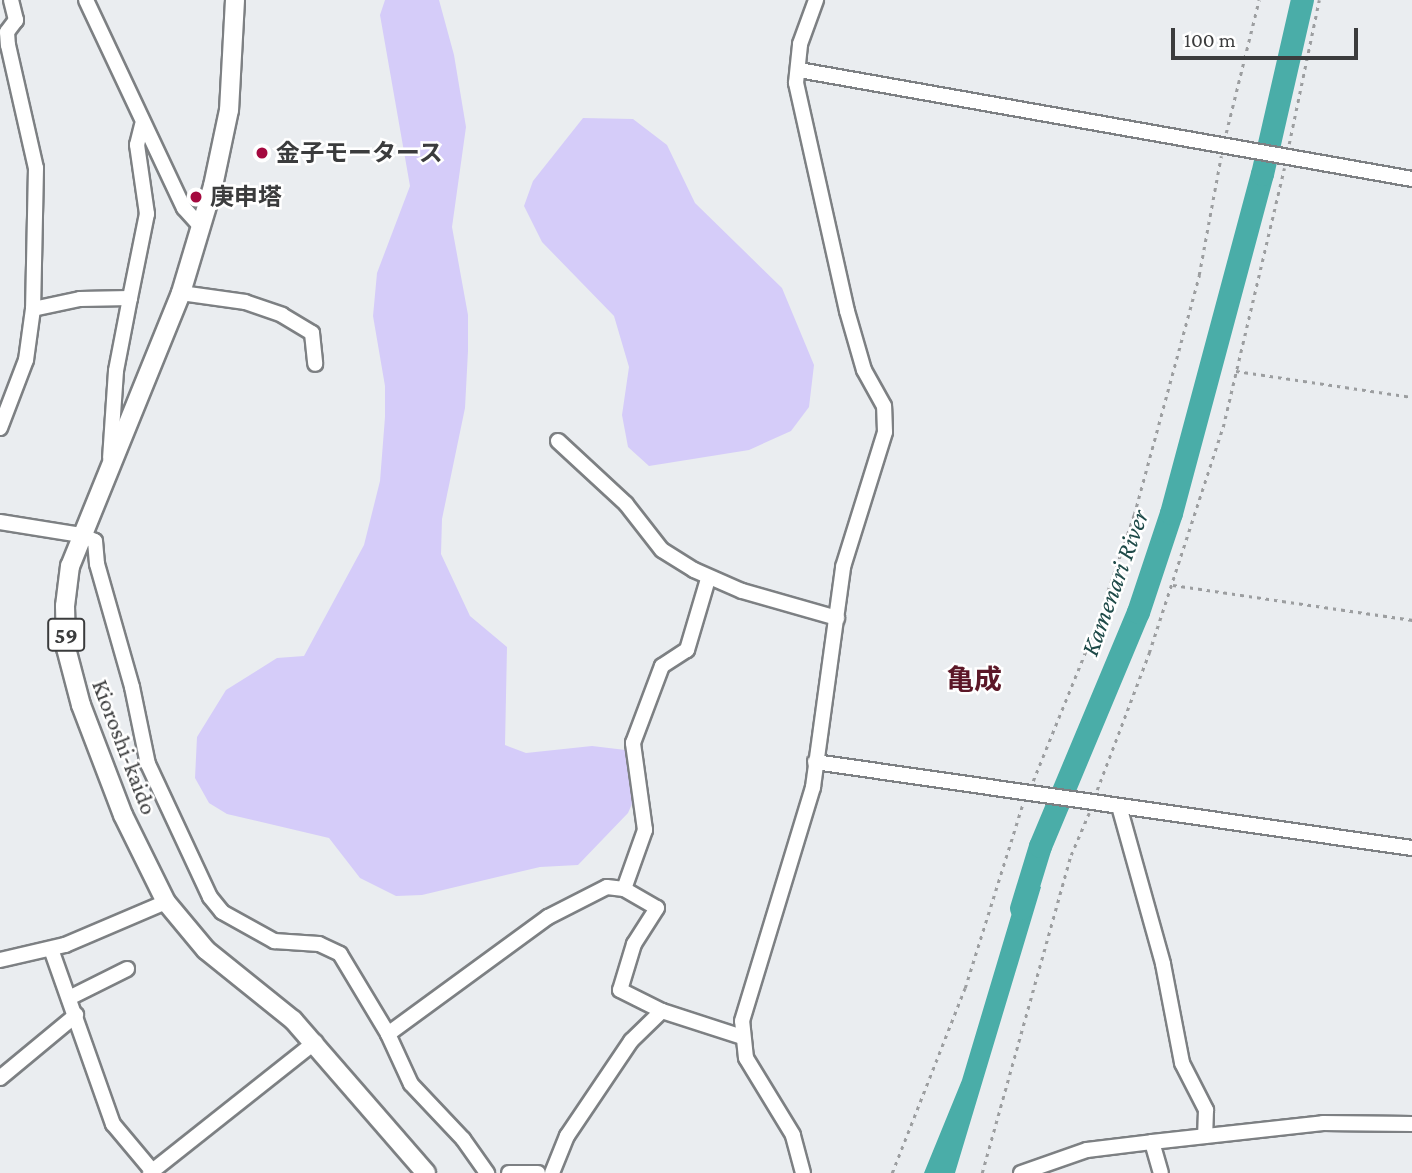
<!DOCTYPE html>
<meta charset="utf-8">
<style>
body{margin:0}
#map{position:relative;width:1412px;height:1173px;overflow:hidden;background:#eaedf0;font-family:"Crimson Pro","Noto Sans JP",serif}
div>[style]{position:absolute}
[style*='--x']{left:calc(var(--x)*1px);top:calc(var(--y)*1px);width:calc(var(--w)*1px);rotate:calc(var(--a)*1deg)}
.green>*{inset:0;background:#d5ccf9}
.water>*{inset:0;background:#4aada8}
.river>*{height:23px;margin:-11.5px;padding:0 11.5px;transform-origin:11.5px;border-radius:11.5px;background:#4aada8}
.path>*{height:2.5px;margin-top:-1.25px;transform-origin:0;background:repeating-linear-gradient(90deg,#9c9ea0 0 3.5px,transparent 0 8.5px)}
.roads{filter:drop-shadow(2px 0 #7d8083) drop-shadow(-2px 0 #7d8083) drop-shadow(0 2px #7d8083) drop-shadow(0 -2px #7d8083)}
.minor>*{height:14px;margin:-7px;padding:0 7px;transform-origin:7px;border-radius:7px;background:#fff}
.major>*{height:18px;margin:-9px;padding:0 9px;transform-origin:9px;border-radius:9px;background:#fff}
.dots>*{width:19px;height:19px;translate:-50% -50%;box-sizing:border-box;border:4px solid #fff;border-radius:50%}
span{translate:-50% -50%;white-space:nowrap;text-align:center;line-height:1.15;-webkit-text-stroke:5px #fff;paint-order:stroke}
.shield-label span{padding:2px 5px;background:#fff;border:2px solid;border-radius:5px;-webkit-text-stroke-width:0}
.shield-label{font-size:23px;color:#3b3c3d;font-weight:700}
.poi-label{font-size:24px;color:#3b3c3d;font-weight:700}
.left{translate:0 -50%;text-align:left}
.street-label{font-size:24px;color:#3b3c3d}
.water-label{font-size:26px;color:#1e4a48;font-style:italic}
.quarter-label{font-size:28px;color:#5c1727;font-weight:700}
.scale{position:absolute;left:1171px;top:28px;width:187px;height:32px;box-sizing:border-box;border:4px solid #3b3c3d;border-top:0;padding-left:9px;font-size:21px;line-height:24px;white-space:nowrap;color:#3b3c3d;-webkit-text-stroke:5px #fff;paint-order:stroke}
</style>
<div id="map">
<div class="green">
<div style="clip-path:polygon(385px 0,439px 0,454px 55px,466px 127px,452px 227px,468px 315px,468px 351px,465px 408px,442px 519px,441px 554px,470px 616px,507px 647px,505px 745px,526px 753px,592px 746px,634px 751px,638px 790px,628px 813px,578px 865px,540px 867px,422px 895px,396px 896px,360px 878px,329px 838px,227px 814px,209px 803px,195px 778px,197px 737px,226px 690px,277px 658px,304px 656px,364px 545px,380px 481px,385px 417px,385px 386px,373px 316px,377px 273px,410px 186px,380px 15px)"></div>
<div style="clip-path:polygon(583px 118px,633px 119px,667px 145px,695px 203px,782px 288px,814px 365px,809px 407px,791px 431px,749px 450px,649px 466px,628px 447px,622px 415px,629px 367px,614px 316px,542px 242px,524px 206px,533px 181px)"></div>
</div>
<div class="water">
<div style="clip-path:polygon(1023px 876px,1041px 887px,955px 1173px,924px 1173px,962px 1080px)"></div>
</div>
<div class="river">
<div style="--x:1021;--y:908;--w:65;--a:-73"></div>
<div style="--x:1040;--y:846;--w:254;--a:-67.3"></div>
<div style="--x:1138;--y:612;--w:104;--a:-71.6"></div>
<div style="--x:1171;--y:513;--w:351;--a:-75"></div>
<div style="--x:1262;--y:174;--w:179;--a:-77.1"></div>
</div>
<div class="path">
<div style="--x:1226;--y:133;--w:137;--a:-76.1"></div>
<div style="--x:1289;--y:144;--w:147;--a:-78.2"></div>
<div style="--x:1236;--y:371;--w:178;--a:8.4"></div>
<div style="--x:1173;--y:585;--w:242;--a:8.3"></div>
<div style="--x:1033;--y:781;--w:162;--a:-67.9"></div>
<div style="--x:1094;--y:631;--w:123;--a:-71"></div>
<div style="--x:1134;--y:515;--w:249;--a:-74.8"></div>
<div style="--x:1199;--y:275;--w:121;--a:-79.5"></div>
<div style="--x:1097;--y:790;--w:147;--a:-69.2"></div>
<div style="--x:1149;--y:653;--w:238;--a:-71.9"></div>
<div style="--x:1223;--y:427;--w:266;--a:-76.7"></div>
<div style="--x:892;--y:1173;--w:199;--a:-68.5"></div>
<div style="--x:965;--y:988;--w:194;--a:-72.6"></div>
<div style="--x:982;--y:1173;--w:330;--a:-74.4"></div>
<div style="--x:1071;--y:855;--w:46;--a:-66.8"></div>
</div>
<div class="roads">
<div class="minor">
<div style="--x:11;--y:0;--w:21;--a:76"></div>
<div style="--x:16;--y:20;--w:15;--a:127"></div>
<div style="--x:7;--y:32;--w:13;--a:86"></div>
<div style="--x:8;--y:45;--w:126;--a:77.2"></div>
<div style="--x:36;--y:168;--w:141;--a:91.2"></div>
<div style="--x:33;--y:309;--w:48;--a:-12"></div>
<div style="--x:80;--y:299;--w:50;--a:-1.1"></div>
<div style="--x:130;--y:298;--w:74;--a:100.9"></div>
<div style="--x:116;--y:371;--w:87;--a:93.9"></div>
<div style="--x:86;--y:0;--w:230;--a:64.8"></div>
<div style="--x:184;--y:208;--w:25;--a:48"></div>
<div style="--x:799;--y:70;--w:623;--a:10.08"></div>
<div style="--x:181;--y:293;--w:65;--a:8"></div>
<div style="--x:245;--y:302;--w:39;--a:19"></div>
<div style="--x:282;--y:315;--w:35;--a:31"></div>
<div style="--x:312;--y:333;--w:31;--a:84"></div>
<div style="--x:130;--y:298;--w:86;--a:-78.6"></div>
<div style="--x:147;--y:214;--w:70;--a:-98.2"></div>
<div style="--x:137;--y:145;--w:21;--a:-76"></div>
<div style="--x:0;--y:428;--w:73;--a:-69.1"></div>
<div style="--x:26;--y:360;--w:51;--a:-82.2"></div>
<div style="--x:558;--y:441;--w:93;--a:42.8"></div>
<div style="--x:626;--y:504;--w:58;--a:52"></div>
<div style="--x:662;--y:550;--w:38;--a:32"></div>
<div style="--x:694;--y:570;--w:52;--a:23.6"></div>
<div style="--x:742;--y:591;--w:99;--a:15.9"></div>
<div style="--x:0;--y:522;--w:82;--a:9.1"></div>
<div style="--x:81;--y:535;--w:15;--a:23"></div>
<div style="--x:95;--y:541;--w:23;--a:85"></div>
<div style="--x:97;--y:564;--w:128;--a:74.1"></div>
<div style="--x:132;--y:687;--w:79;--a:78.3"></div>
<div style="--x:148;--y:764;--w:147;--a:65"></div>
<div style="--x:210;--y:897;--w:19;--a:51"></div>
<div style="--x:222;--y:912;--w:60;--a:29.1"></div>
<div style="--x:274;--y:941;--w:45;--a:3.8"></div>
<div style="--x:319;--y:944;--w:23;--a:25"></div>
<div style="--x:340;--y:954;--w:93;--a:59"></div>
<div style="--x:388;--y:1034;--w:198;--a:-36.2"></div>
<div style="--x:548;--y:917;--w:66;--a:-27"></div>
<div style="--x:607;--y:887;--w:17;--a:7"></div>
<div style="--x:624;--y:889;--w:38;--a:30"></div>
<div style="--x:657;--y:908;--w:43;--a:122.6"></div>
<div style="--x:634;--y:944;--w:48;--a:106.9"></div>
<div style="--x:620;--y:990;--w:47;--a:26.6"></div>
<div style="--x:662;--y:1011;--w:84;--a:18"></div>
<div style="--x:815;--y:762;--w:603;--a:8.2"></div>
<div style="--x:1119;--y:806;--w:164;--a:74.4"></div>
<div style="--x:1163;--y:964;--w:101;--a:79.1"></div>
<div style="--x:1182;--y:1063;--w:53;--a:62.9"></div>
<div style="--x:1206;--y:1110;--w:26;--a:92"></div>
<div style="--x:624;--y:889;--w:63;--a:-70.4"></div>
<div style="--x:645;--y:830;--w:88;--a:-97.9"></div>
<div style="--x:633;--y:743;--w:82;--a:-69.4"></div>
<div style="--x:662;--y:666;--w:30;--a:-33"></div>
<div style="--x:687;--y:650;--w:74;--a:-73.5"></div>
<div style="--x:51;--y:949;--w:186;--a:70.5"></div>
<div style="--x:113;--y:1124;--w:64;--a:50.1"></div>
<div style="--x:0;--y:960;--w:67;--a:-13"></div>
<div style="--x:65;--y:945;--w:110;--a:-23.1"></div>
<div style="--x:69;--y:998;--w:65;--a:-26.6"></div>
<div style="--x:388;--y:1034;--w:55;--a:65.3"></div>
<div style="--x:411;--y:1084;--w:76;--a:46.6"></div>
<div style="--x:463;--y:1139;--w:42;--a:54.8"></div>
<div style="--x:0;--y:1078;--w:99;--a:-39.7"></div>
<div style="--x:1152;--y:1142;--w:32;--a:74"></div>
<div style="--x:150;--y:1173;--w:211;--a:-38.4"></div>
<div style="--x:509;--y:1173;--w:29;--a:0"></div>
<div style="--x:552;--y:1173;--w:40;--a:-68"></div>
<div style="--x:567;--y:1136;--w:115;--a:-56"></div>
<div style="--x:631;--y:1041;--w:43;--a:-44.1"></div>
<div style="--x:803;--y:1173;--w:39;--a:-105"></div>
<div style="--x:793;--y:1135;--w:90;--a:-121.4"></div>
<div style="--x:746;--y:1058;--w:37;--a:-96"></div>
<div style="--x:742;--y:1021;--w:245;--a:-73.1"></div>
<div style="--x:813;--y:787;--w:222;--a:-82.2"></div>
<div style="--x:843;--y:567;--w:141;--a:-72.7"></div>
<div style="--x:885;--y:432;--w:26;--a:-92"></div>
<div style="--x:884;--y:406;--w:41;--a:-119.1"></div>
<div style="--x:864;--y:370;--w:61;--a:-106.1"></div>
<div style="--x:847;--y:311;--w:234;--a:-102.6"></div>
<div style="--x:796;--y:83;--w:39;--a:-84"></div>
<div style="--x:800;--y:44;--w:47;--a:-70"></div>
<div style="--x:1021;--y:1173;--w:70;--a:-19.2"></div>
<div style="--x:1087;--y:1150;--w:65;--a:-7"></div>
<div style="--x:1152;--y:1142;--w:172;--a:-6.3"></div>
<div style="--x:1323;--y:1123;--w:89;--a:0.6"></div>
</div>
<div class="major">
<div style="--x:235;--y:0;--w:110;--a:93.1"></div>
<div style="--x:229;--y:110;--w:78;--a:101.9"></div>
<div style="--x:213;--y:186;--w:112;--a:106.7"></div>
<div style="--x:181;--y:293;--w:295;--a:112.1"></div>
<div style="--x:70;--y:566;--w:40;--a:97.1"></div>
<div style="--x:65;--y:606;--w:42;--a:88.6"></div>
<div style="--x:66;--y:648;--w:59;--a:75.3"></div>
<div style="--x:81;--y:705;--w:118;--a:69.1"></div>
<div style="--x:123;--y:815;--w:97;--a:63.7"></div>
<div style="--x:166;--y:902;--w:62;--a:50.2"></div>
<div style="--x:206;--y:950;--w:112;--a:38.8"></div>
<div style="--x:293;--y:1020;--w:203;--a:49"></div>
</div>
</div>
<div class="dots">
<div style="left:262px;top:153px;background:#a4093f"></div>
<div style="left:196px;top:197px;background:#a4093f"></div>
</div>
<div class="shield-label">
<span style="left:66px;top:635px">59</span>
</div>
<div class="poi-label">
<span class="left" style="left:276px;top:153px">金子モータース</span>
<span class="left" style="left:210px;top:197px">庚申塔</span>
</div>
<div class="street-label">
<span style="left:125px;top:747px;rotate:69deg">Kioroshi-kaido</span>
</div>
<div class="water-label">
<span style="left:1115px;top:583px;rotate:-70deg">Kamenari River</span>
</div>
<div class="quarter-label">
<span style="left:974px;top:680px">亀成</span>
</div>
<div class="scale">100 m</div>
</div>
